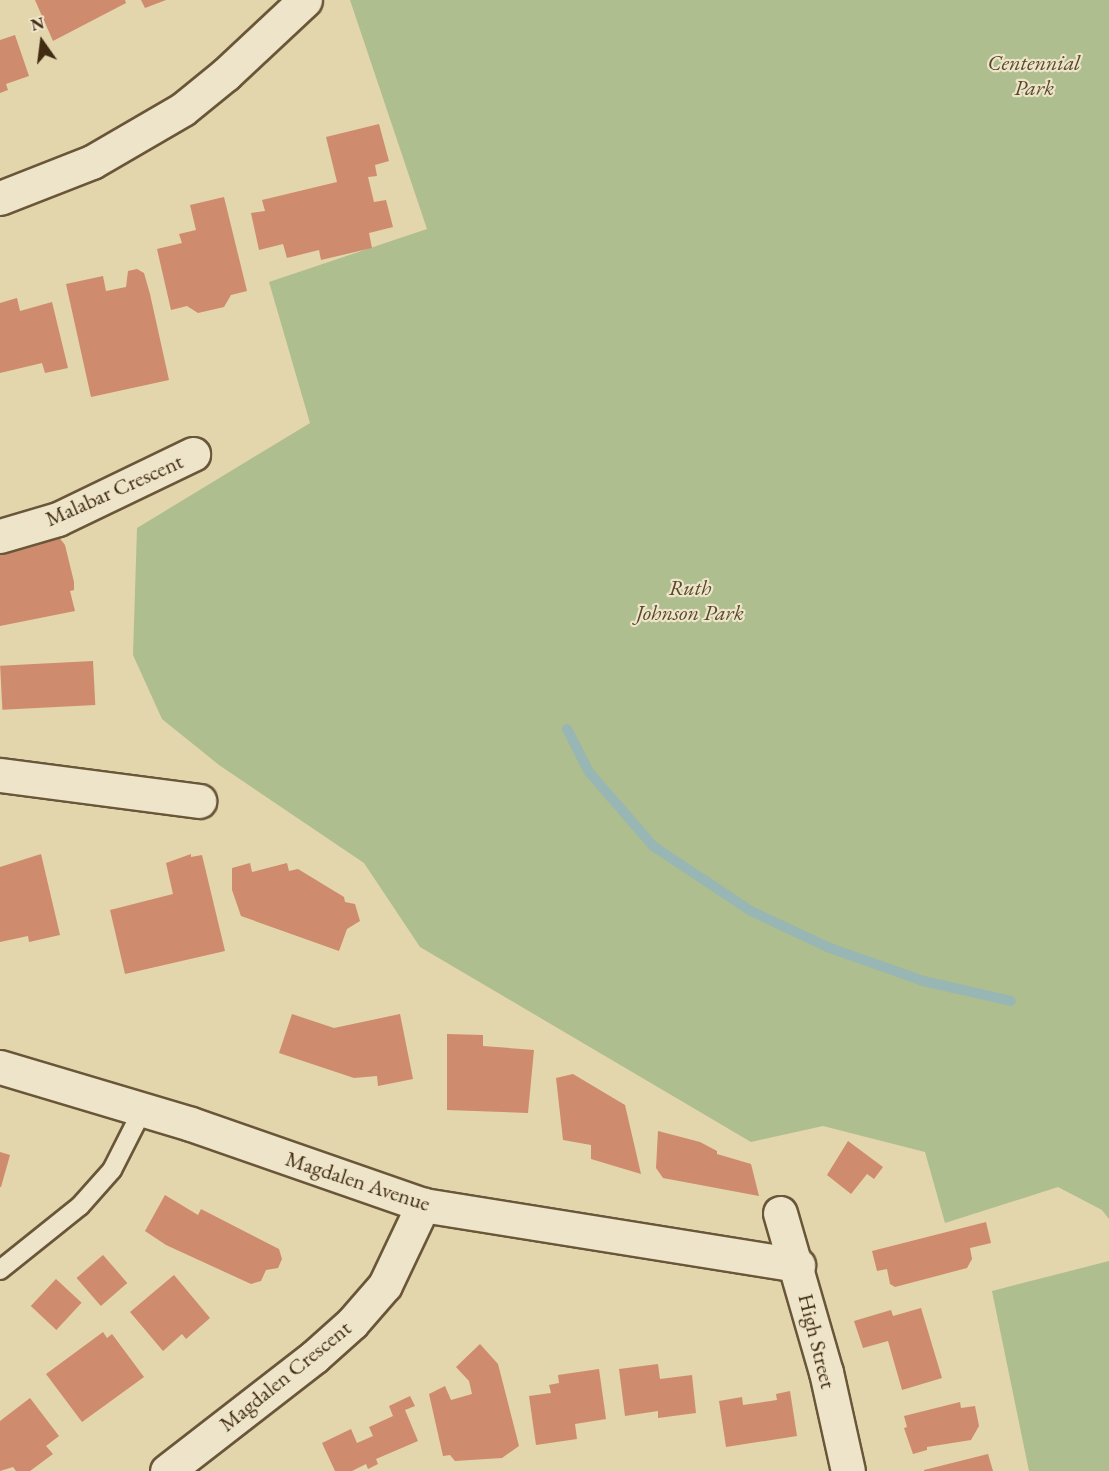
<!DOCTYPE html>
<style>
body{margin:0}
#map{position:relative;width:1109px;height:1471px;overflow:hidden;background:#e3d5ac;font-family:"EB Garamond",serif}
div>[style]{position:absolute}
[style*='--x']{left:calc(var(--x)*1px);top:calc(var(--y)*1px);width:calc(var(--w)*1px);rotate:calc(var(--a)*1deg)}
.green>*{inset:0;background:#aebe8e}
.stream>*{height:10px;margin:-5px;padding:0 5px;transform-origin:5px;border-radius:5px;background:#98b6b3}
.building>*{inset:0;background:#cf8b6d;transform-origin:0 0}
.roads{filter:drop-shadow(2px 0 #6a5638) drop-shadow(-2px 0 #6a5638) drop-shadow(0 2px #6a5638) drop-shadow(0 -2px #6a5638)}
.lane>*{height:18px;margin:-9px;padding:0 9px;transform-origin:9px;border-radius:9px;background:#ede4c9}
.street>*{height:33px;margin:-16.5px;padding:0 16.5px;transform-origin:16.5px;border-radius:16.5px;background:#ede4c9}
span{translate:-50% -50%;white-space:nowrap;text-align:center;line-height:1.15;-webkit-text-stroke:4.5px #ede4c9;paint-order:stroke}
.park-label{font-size:22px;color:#57482a;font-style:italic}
.street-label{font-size:22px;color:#412b11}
.north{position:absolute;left:12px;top:12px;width:60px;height:60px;-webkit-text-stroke:4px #ede4c9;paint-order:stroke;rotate:346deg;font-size:16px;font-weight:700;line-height:24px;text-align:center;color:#412b11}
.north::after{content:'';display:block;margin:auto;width:21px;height:27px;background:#412b11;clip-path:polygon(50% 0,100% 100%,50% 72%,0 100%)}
</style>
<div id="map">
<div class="green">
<div style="clip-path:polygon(350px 0,1109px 0,1109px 1219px,1102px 1210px,1058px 1187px,945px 1223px,925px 1152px,823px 1126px,751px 1142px,420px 947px,364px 863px,219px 765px,162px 719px,133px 655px,137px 528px,310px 423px,269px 282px,427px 229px)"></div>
<div style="clip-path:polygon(1109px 1261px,1109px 1471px,1029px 1471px,992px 1291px)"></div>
</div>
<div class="stream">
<div style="--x:567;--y:729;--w:48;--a:62.9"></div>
<div style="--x:589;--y:772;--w:98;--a:49.1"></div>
<div style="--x:653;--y:846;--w:118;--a:33.6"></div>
<div style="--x:751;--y:911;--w:87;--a:25.1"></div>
<div style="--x:830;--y:948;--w:99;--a:19.5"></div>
<div style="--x:923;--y:981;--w:90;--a:12.8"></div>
</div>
<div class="building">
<div style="clip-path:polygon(35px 0,125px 0,126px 3px,53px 41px)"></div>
<div style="clip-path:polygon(141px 0,166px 0,145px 8px)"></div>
<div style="clip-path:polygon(15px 35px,29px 76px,6px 84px,8px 90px,0 93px,0 40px)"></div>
<div style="clip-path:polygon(379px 124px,389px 161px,375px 165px,377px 176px,368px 177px,374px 202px,386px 200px,393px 227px,369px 233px,372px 248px,321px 260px,319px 250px,287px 258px,283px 244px,259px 250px,251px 213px,265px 211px,262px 200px,337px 182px,326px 137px)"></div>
<div style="clip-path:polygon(224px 197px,247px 291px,231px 295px,224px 307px,198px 313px,187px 306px,171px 310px,157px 249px,182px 243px,179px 234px,196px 230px,190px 205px)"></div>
<div style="clip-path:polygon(137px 269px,144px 273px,150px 294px,169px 380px,91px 397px,66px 284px,103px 276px,106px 291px,126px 287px,128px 271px)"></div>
<div style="clip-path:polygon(17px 298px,20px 311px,52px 302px,68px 368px,45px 373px,42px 363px,0 373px,0 303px)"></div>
<div style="clip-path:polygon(55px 532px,65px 545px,74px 582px,74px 590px,70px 591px,75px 611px,0 626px,0 543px)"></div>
<div style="left:93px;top:661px;width:44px;height:93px;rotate:87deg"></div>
<div style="clip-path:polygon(41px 854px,60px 935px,29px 942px,28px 936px,0 942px,0 867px)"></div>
<div style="clip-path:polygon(191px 854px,191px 857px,202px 855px,225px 951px,125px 974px,110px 910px,173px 894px,166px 863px)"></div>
<div style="clip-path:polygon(250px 863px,252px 872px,287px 863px,289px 871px,298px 869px,344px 897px,345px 902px,355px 904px,360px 921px,347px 929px,339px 951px,241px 916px,232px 890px,232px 868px)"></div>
<div style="clip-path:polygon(292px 1014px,334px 1028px,400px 1014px,413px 1079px,378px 1086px,377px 1076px,354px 1078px,279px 1053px)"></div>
<div style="clip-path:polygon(447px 1034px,483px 1035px,483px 1046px,534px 1050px,528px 1113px,447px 1110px)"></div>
<div style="clip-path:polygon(573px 1074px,625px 1105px,641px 1174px,591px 1159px,591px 1145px,563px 1140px,556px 1078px)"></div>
<div style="clip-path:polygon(658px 1131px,700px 1142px,717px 1151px,717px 1154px,751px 1164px,759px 1196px,663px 1178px,656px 1168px)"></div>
<div style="clip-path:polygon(848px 1141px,883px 1167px,874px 1179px,867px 1174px,851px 1194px,827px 1175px)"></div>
<div style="clip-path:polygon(0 1152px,10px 1155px,1px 1187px,0 1187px)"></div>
<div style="clip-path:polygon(165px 1195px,198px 1215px,201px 1209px,279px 1249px,282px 1259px,278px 1268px,266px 1270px,261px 1281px,251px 1284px,166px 1245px,145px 1231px)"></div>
<div style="clip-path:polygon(986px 1222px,991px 1243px,970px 1248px,972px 1259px,967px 1268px,895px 1287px,890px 1284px,887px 1269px,877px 1271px,872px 1251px)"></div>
<div style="left:103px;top:1255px;width:37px;height:35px;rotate:49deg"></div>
<div style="clip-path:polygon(174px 1275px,210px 1318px,186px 1339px,182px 1334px,163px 1351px,130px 1312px)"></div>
<div style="left:56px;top:1279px;width:35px;height:37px;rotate:43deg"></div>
<div style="clip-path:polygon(921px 1308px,942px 1378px,902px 1390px,888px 1341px,863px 1348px,854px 1321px,891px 1310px,893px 1316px)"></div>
<div style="clip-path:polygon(103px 1332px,107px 1338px,112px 1334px,144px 1377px,82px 1422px,46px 1374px)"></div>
<div style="clip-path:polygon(480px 1344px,498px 1364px,519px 1446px,502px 1458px,455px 1461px,450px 1455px,443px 1456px,429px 1394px,445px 1386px,451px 1400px,472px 1394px,469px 1381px,456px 1367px)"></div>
<div style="clip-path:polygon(658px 1364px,660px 1379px,692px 1375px,696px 1413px,658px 1418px,658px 1411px,625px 1416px,619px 1369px)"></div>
<div style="clip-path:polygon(599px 1369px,606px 1419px,575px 1424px,577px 1439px,536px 1445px,529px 1396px,551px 1393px,549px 1385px,559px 1383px,558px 1375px)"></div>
<div style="clip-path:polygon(790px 1391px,797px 1436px,726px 1447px,719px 1401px,742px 1397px,743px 1405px,777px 1400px,776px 1394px)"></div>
<div style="clip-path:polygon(410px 1396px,415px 1406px,405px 1410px,418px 1441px,376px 1459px,378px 1464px,368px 1469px,366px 1464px,352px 1471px,335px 1471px,322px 1443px,351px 1429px,357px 1443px,373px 1436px,369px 1427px,393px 1416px,389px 1406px)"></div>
<div style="clip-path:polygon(30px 1398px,59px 1436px,46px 1446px,53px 1454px,30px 1471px,16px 1471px,13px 1467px,0 1471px,0 1421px)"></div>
<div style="clip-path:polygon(960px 1402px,961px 1408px,975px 1406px,979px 1426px,971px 1440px,927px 1447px,927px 1450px,913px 1454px,904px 1428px,907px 1427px,904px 1416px)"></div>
<div style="clip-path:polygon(988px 1454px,993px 1471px,924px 1471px,924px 1470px)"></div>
</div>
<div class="roads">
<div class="lane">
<div style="--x:0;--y:1270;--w:102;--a:-38.7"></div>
<div style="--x:80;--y:1206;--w:48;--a:-48.4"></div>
<div style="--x:112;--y:1170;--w:68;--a:-63.1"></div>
</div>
<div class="street">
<div style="--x:0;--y:198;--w:99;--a:-21.4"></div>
<div style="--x:92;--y:162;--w:105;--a:-30.2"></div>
<div style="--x:183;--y:109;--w:55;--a:-39.1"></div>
<div style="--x:226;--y:74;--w:108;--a:-43.1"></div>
<div style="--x:0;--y:536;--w:60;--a:-16.3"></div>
<div style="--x:58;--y:519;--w:150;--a:-25.7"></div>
<div style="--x:0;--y:775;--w:201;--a:7.4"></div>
<div style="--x:0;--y:1067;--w:199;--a:16.6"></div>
<div style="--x:191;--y:1124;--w:246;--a:19.2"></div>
<div style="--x:423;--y:1205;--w:380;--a:9.1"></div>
<div style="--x:780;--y:1213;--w:166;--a:73.9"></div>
<div style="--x:826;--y:1372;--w:101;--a:77.5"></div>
<div style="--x:167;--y:1471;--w:186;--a:-37.8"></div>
<div style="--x:314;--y:1357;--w:51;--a:-41.8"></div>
<div style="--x:352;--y:1323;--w:50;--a:-49"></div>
<div style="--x:385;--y:1285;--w:89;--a:-64.6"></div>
</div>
</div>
<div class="park-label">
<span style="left:1034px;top:75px">Centennial<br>Park</span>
<span style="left:690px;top:600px">Ruth<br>Johnson Park</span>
</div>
<div class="street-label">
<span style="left:114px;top:490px;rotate:-24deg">Malabar Crescent</span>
<span style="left:358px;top:1181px;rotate:18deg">Magdalen Avenue</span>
<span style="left:817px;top:1341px;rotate:76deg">High Street</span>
<span style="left:285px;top:1376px;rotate:-39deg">Magdalen Crescent</span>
</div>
<div class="north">N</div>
</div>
